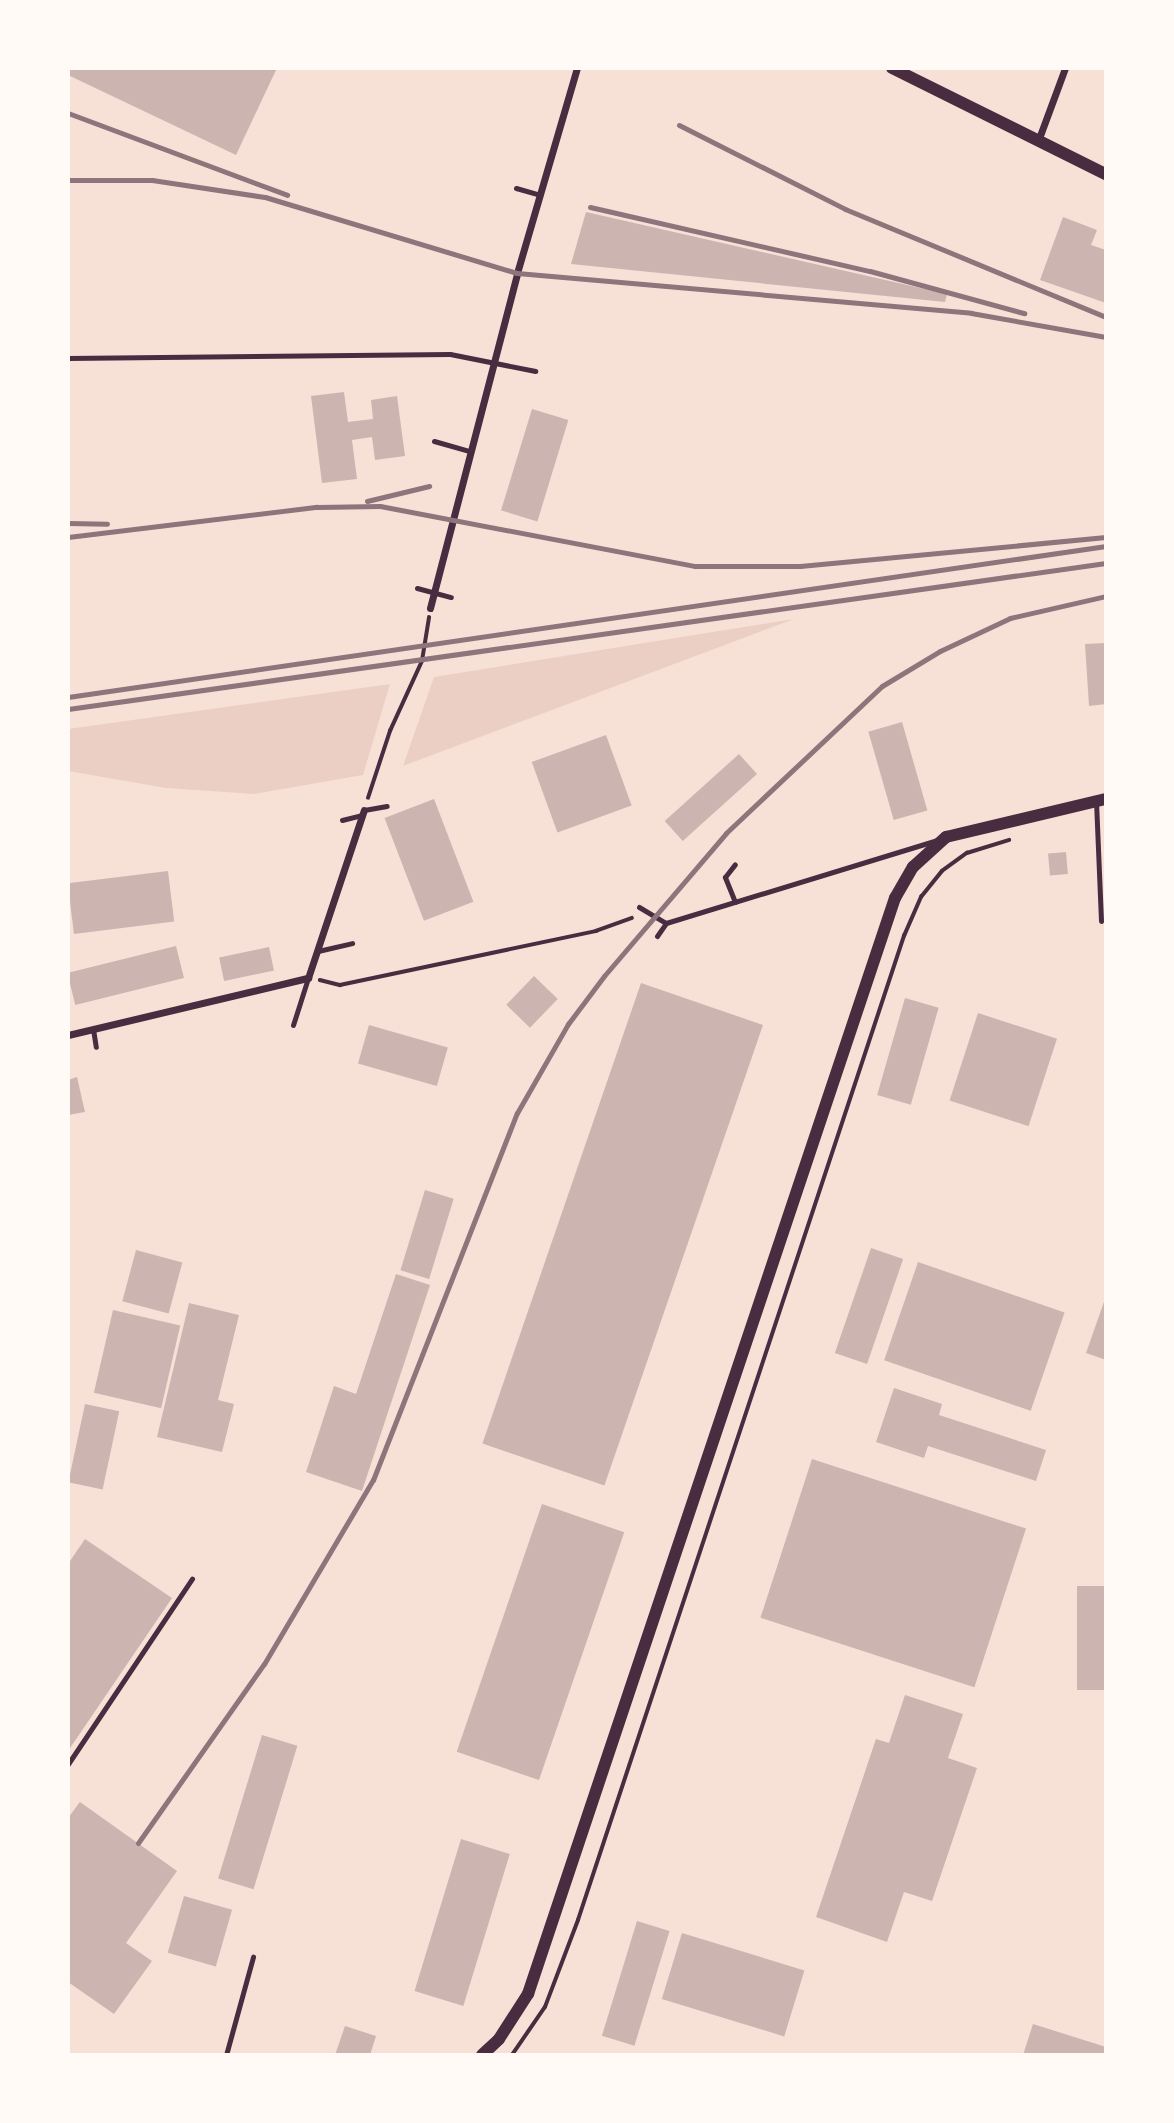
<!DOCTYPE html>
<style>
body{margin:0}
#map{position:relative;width:1174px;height:2123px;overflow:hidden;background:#f7e1d7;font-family:Arial,sans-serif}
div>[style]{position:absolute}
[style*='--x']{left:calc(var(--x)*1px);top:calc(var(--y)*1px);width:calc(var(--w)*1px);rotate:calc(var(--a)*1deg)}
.green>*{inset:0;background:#ebcfc5}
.building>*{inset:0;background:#ccb4b1;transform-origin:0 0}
.path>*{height:3.5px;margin:-1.75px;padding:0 1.75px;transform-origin:1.75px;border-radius:1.75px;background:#4a2c40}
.service>*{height:5px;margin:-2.5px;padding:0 2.5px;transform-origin:2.5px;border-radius:2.5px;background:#4a2c40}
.minor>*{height:7px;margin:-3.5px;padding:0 3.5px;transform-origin:3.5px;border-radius:3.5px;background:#4a2c40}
.tertiary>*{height:12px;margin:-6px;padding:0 6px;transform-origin:6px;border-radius:6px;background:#4a2c40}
.rail>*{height:5px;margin:-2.5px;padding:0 2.5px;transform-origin:2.5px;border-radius:2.5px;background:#8f747c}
span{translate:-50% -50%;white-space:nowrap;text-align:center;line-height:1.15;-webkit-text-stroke:7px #fffaf5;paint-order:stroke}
.frame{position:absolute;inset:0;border:70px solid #fffaf5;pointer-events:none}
</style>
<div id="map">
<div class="green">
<div style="clip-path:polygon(794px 619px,403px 766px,434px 677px)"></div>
<div style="clip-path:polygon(390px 684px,363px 775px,254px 794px,166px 788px,68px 771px,68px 729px)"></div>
</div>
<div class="building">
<div style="clip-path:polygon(68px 68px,277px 68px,236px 155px,68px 75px)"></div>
<div style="clip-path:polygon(586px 212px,947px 294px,945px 302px,571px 264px)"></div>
<div style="clip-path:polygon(1063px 217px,1097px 230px,1091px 245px,1106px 250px,1106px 303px,1040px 280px)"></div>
<div style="clip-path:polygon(344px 392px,348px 422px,373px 419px,371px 400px,397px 396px,405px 456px,375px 460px,372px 437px,352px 440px,357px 479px,322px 483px,311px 396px)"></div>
<div style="left:532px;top:409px;width:38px;height:106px;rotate:17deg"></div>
<div style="clip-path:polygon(1106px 643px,1106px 704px,1089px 706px,1085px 644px)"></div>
<div style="left:902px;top:722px;width:92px;height:35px;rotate:74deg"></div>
<div style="left:606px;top:735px;width:75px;height:79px;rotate:70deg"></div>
<div style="left:739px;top:754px;width:27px;height:100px;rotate:48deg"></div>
<div style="left:434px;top:799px;width:110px;height:53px;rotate:69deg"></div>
<div style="left:1066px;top:852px;width:22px;height:18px;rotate:85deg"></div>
<div style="left:168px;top:871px;width:51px;height:101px;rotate:83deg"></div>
<div style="left:176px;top:946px;width:33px;height:112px;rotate:76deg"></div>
<div style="left:269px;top:947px;width:24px;height:51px;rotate:78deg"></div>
<div style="left:534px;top:976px;width:33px;height:40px;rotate:44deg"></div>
<div style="left:641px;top:983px;width:129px;height:487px;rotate:19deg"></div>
<div style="left:905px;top:998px;width:35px;height:101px;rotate:16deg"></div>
<div style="left:978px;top:1013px;width:83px;height:92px;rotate:18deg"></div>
<div style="left:369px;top:1025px;width:82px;height:40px;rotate:16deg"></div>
<div style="clip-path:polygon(77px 1077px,85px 1112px,68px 1115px,68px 1080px)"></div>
<div style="left:425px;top:1190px;width:30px;height:84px;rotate:17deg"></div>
<div style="left:871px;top:1248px;width:34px;height:111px;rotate:19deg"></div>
<div style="left:136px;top:1250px;width:48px;height:53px;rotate:15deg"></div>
<div style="left:918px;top:1262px;width:155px;height:104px;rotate:19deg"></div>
<div style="clip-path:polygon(396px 1274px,430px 1285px,362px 1491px,306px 1472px,334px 1386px,356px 1394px)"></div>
<div style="clip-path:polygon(1105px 1299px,1106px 1299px,1106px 1360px,1086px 1353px)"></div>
<div style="clip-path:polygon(189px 1303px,239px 1315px,218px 1400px,234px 1404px,222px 1452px,157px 1437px)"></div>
<div style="left:113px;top:1310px;width:69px;height:85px;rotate:13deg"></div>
<div style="clip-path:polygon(894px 1388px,942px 1404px,939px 1415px,1046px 1450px,1036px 1481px,928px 1446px,924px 1458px,876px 1442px)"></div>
<div style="left:85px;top:1404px;width:35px;height:80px;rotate:12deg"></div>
<div style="left:812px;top:1459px;width:225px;height:167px;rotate:18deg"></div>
<div style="left:542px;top:1504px;width:87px;height:262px;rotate:19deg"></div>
<div style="clip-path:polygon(85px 1539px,172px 1598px,68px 1751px,68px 1564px)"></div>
<div style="left:1077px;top:1586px;width:29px;height:104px"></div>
<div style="clip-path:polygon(905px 1695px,963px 1714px,948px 1758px,977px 1768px,932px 1901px,904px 1892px,887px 1942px,816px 1917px,876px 1739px,889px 1743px)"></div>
<div style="left:262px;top:1735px;width:37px;height:150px;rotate:17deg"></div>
<div style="clip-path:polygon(80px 1802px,177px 1871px,126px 1943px,152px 1961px,114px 2014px,68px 1982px,68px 1818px)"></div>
<div style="left:461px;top:1839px;width:51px;height:159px;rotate:17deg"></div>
<div style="left:184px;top:1896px;width:50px;height:59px;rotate:16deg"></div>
<div style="left:637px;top:1921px;width:34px;height:120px;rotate:17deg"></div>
<div style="left:682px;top:1933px;width:128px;height:69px;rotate:17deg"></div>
<div style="clip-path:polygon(1033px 2024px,1106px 2047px,1106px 2055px,1023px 2055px)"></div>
<div style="clip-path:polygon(345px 2026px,376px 2036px,370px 2055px,335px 2055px)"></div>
</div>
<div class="path">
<div style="--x:368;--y:798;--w:71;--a:-71.8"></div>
<div style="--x:390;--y:731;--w:77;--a:-65.4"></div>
<div style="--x:422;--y:661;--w:44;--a:-80.8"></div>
<div style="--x:320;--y:980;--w:21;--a:14"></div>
<div style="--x:340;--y:985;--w:262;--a:-11.9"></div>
<div style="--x:596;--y:931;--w:38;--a:-20"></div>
<div style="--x:512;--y:2055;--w:58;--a:-55.5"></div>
<div style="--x:545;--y:2007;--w:93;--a:-69.2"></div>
<div style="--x:578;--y:1920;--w:1037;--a:-71.67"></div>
<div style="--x:904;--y:936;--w:43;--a:-66.4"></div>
<div style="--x:921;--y:897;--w:33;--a:-51"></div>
<div style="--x:942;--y:871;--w:31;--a:-36"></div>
<div style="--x:967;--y:853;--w:44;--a:-17.2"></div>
</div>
<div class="service">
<div style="--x:516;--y:188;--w:25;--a:16"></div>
<div style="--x:68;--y:358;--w:382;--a:-0.6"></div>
<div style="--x:450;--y:354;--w:87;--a:11.3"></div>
<div style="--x:434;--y:441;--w:37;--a:16"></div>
<div style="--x:417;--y:588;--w:35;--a:15"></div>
<div style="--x:1096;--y:801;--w:120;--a:87.6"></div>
<div style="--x:364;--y:810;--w:23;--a:-10"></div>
<div style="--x:342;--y:820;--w:21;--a:-14"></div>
<div style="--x:735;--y:902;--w:27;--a:-112"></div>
<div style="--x:725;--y:877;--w:16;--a:-52"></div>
<div style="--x:639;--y:907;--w:31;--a:31"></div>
<div style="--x:657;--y:936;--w:16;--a:-55"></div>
<div style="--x:666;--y:923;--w:283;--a:-17"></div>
<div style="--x:318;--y:951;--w:35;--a:-13"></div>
<div style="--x:293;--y:1025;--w:49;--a:-72.3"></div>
<div style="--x:93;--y:1029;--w:18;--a:81"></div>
<div style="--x:68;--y:1764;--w:223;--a:-56.2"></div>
<div style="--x:226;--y:2055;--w:102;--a:-74.6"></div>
</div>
<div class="minor">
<div style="--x:1038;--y:141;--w:78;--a:-69.7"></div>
<div style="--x:430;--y:608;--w:346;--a:-75.4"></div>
<div style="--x:517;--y:273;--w:214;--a:-73.7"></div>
<div style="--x:68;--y:1035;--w:247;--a:-13.4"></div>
<div style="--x:308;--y:978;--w:177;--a:-71.6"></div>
</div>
<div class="tertiary">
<div style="--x:892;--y:68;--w:239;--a:26.4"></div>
<div style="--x:482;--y:2055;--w:23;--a:-43"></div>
<div style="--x:499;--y:2039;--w:54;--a:-57.2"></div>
<div style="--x:528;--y:1994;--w:1156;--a:-71.49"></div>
<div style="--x:895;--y:898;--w:36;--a:-60"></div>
<div style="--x:913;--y:867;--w:45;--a:-42.3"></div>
<div style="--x:946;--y:837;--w:164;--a:-13.4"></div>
</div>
<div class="rail">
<div style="--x:68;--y:113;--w:234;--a:20.5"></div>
<div style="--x:679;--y:125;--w:186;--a:26.8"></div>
<div style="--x:845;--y:209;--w:282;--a:22.5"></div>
<div style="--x:68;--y:180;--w:84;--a:0"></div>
<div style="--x:152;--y:180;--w:114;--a:8.6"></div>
<div style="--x:265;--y:197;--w:263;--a:16.8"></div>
<div style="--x:517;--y:273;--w:456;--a:5"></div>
<div style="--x:971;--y:313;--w:137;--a:10.1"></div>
<div style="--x:590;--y:207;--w:287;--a:12.9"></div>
<div style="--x:870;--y:271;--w:160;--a:15.3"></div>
<div style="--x:367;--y:501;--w:64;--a:-13.6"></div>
<div style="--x:68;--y:523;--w:39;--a:1"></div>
<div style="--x:68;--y:537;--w:251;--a:-6.9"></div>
<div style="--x:317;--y:507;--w:63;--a:-0.9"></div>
<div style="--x:380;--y:506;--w:321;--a:10.8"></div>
<div style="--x:695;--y:566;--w:105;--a:0"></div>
<div style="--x:800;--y:566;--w:307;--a:-5.4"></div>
<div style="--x:68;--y:697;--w:1049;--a:-8.28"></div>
<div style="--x:68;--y:709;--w:1048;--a:-8.01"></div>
<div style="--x:138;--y:1843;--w:219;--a:-54.9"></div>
<div style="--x:264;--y:1664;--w:214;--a:-59.4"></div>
<div style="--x:373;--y:1480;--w:394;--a:-68.6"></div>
<div style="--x:517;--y:1113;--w:103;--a:-60.2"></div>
<div style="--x:568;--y:1024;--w:60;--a:-53.1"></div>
<div style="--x:604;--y:976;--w:188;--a:-49.5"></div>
<div style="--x:726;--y:833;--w:214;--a:-43.3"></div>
<div style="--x:882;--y:686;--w:68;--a:-31.1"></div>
<div style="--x:940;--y:651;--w:77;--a:-25.2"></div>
<div style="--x:1010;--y:618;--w:98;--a:-12.9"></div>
</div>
<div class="frame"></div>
</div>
